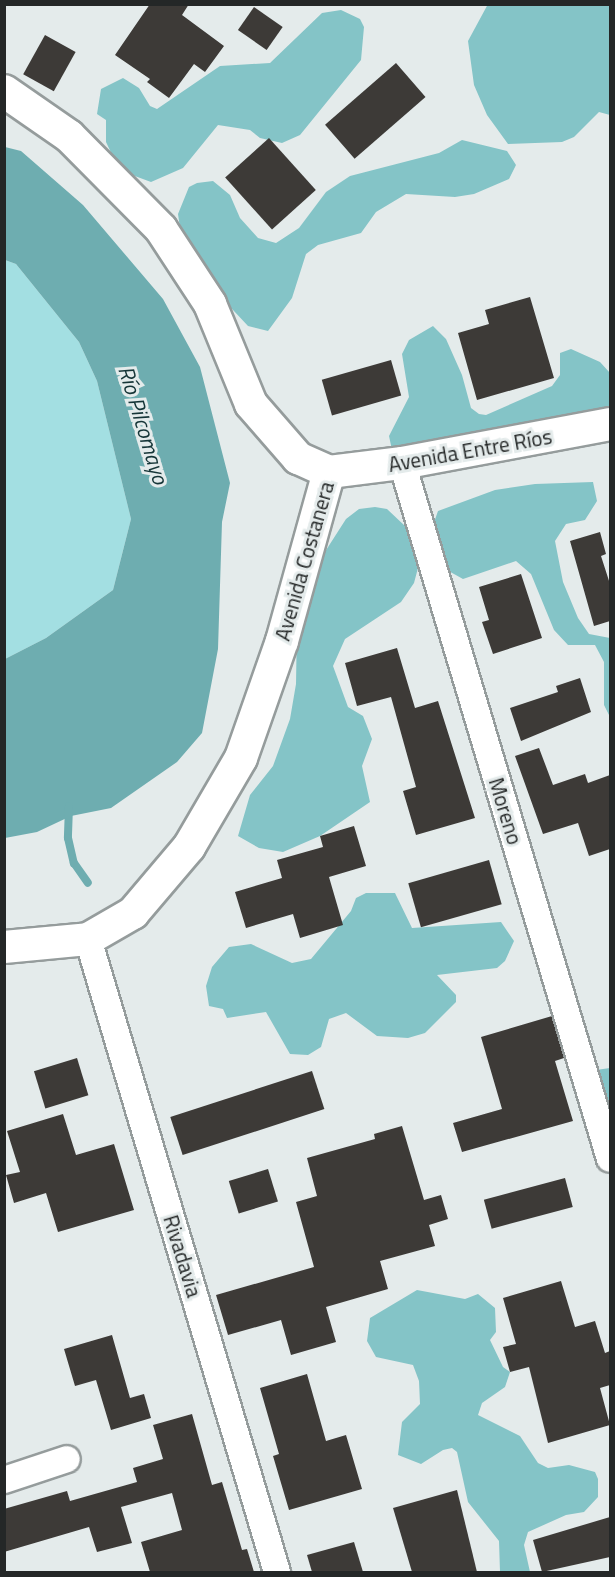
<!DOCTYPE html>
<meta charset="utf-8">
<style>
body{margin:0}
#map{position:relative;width:615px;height:1577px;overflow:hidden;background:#e4ebeb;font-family:"Titillium Web",sans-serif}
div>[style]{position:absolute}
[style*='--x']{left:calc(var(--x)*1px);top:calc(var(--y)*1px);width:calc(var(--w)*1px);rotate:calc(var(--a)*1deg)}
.green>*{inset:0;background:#a3dfe2}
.forest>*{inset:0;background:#84c4c7}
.water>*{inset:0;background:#6eadb0}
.stream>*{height:8px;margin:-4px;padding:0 4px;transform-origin:4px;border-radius:4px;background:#6eadb0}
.building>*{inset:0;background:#3d3a37;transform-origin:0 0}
.roads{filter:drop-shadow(2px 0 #959c9c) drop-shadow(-2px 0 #959c9c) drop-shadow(0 2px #959c9c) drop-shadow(0 -2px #959c9c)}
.minor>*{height:26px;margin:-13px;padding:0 13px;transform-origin:13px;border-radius:13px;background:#fff}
.tertiary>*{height:32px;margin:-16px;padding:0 16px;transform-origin:16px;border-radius:16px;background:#fff}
span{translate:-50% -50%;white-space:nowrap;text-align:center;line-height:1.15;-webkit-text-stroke:6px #e4ebeb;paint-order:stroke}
.street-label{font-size:21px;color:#242727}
.water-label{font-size:22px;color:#153537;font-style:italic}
.frame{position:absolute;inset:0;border:6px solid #242727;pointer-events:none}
</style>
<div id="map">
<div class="green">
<div style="clip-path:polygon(5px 260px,16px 264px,79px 342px,97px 381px,131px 519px,113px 590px,46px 638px,5px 659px)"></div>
</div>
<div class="forest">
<div style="clip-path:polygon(488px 4px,610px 5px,610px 115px,599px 112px,574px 137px,562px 142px,508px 144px,487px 115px,474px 85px,468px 41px)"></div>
<div style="clip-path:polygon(341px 10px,360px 19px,364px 27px,361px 60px,300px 135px,282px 143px,260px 138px,250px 130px,218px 125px,183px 168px,151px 182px,124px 172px,115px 161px,106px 142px,106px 120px,97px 114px,101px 89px,123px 78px,139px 88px,150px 106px,157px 109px,220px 66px,270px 63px,322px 13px)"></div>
<div style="clip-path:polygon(462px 140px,507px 151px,516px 165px,509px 179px,474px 194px,455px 197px,406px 194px,376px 212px,361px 233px,318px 245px,306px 254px,292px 298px,268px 331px,248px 326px,204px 279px,182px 242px,178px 214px,189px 187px,197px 183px,213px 181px,230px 195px,240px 218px,258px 238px,276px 243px,299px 228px,326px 192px,350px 176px,439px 153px)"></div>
<div style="clip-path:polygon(433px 326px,446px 339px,462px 375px,471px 408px,479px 414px,486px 415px,552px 386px,560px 375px,560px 353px,571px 349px,600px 362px,610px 373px,610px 424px,392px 450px,389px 436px,409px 397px,402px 354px,409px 340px)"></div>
<div style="clip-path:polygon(593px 482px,597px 501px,585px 520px,566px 524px,555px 541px,563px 582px,578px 618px,589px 634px,610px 638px,610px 717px,604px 705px,604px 662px,595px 645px,568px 645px,554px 630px,531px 574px,516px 561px,463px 579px,445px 569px,431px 531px,438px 511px,495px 490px,535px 484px)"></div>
<div style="clip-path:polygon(375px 507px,387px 509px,405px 526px,418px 568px,414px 583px,401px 602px,345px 639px,333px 666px,348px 707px,363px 716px,372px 739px,362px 766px,370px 802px,320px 836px,283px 852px,259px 848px,238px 836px,250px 795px,273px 766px,290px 719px,296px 684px,297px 622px,321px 558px,346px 519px,359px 509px)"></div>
<div style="clip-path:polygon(366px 893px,395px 893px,412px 928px,501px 922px,514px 941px,505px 961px,497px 968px,437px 975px,456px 995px,456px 1002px,425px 1033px,408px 1038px,377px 1036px,346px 1013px,329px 1019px,321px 1047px,308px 1055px,290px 1054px,266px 1012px,227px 1018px,223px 1009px,209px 1006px,206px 986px,212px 967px,229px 947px,251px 944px,292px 963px,311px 959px,351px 911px,356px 898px)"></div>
<div style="clip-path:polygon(610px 1068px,610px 1140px,588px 1125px,575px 1085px,589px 1071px)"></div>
<div style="clip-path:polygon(417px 1290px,465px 1299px,478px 1294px,495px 1308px,496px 1332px,490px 1340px,503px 1367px,510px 1372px,505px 1387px,482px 1403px,478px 1415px,520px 1436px,538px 1463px,548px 1468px,569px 1465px,595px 1472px,598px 1479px,598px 1497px,584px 1512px,566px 1515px,528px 1532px,524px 1545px,530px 1572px,500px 1572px,499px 1541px,468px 1502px,457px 1452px,452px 1448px,443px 1450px,421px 1464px,398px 1455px,402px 1422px,420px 1404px,419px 1381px,413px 1365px,376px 1357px,367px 1341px,370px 1318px)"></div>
</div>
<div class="water">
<div style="clip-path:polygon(5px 147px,21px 151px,83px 205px,163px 299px,200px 367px,230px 483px,222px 522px,218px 649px,202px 733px,177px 762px,111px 808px,71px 816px,37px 832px,5px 838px,5px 659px,46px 638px,113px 590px,131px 519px,97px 381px,79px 342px,16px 264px,5px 260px)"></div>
</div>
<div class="stream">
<div style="--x:69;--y:806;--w:32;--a:92"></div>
<div style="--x:68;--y:838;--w:26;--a:77"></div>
<div style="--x:74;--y:863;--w:24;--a:55"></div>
</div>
<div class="building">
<div style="clip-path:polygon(150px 4px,189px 4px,182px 15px,224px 46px,205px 72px,194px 64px,169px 98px,147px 82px,150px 79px,115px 55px)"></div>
<div style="left:254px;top:7px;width:35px;height:28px;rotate:35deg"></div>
<div style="left:45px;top:35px;width:35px;height:45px;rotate:29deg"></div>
<div style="left:396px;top:63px;width:45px;height:94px;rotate:49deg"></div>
<div style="left:269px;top:138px;width:70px;height:59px;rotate:48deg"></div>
<div style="clip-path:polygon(530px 297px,554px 378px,477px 400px,458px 333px,489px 324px,485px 310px)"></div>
<div style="left:391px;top:360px;width:37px;height:72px;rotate:74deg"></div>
<div style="clip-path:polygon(600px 532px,606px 554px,601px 556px,610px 584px,610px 621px,594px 626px,570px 541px)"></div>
<div style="clip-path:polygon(521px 574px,542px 638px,493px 654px,482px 622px,489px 620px,479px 587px)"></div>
<div style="clip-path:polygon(397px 648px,415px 708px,438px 701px,475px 818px,416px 835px,403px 791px,416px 787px,391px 697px,357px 706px,345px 663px)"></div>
<div style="clip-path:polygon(580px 678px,591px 712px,521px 741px,510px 708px,558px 692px,556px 686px)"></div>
<div style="clip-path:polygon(539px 748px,553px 785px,585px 774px,588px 783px,610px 775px,610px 849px,589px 856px,578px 823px,543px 834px,515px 756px)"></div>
<div style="clip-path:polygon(354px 826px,366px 866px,329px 877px,343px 925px,300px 938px,293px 914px,246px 928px,235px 892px,282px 878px,277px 860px,323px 847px,320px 836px)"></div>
<div style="left:489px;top:860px;width:46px;height:84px;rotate:74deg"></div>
<div style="clip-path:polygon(552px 1016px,564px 1058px,555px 1061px,573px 1121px,462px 1152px,453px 1123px,502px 1109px,481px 1037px)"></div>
<div style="left:77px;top:1058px;width:39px;height:45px;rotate:73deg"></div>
<div style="left:312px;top:1071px;width:40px;height:149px;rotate:72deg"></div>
<div style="clip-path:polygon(63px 1114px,76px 1155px,114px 1144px,134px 1210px,58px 1232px,46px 1193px,14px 1203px,6px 1175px,20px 1172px,7px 1131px)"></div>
<div style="clip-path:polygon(402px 1126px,424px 1200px,441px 1195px,448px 1219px,429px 1225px,435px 1246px,380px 1261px,388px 1289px,326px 1307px,336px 1342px,291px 1355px,281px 1320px,228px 1335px,216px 1295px,314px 1267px,296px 1202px,317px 1196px,307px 1158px,375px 1139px,374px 1134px)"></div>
<div style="left:268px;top:1169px;width:34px;height:41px;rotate:73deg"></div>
<div style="left:565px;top:1178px;width:30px;height:84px;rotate:75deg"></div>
<div style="clip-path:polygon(561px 1281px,575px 1327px,595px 1321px,605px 1353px,610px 1351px,610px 1385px,600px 1388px,610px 1425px,548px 1443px,529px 1367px,510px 1372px,503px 1347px,516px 1344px,503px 1298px)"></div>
<div style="clip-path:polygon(112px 1335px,130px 1398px,144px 1394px,151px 1418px,111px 1430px,96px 1380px,75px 1386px,64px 1349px)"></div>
<div style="clip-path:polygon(307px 1374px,326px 1441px,346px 1435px,362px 1489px,289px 1510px,273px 1456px,279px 1454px,260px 1388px)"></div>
<div style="clip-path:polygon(192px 1414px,212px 1485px,222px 1482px,242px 1550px,247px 1549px,254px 1572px,150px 1572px,141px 1542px,182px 1530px,172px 1493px,121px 1507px,132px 1543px,97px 1552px,89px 1527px,4px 1552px,4px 1509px,67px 1491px,70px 1501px,137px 1482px,133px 1468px,163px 1459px,153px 1425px)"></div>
<div style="clip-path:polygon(457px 1490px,477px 1572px,412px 1572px,393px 1508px)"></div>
<div style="clip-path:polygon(610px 1517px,610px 1557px,542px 1572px,533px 1540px)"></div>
<div style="clip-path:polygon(354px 1542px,363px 1572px,312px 1572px,307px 1555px)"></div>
</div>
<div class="roads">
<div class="minor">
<div style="--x:402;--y:463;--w:726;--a:73.36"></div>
<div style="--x:88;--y:939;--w:661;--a:73.38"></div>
<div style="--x:4;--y:1480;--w:66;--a:-18.4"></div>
</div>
<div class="tertiary">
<div style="--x:4;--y:91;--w:79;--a:34.7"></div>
<div style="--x:69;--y:136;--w:131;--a:45.3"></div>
<div style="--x:161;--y:229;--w:90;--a:56.8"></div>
<div style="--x:210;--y:304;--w:108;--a:67.7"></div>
<div style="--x:251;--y:404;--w:72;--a:49"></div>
<div style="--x:298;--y:458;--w:34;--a:24"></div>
<div style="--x:329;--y:472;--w:74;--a:-7"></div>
<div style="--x:402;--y:463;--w:212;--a:-10.6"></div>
<div style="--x:4;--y:947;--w:84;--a:-5.4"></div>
<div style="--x:88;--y:939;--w:52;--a:-30"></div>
<div style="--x:133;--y:913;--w:87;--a:-49.7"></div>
<div style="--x:189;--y:847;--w:103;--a:-59.7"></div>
<div style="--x:241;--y:758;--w:124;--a:-70.7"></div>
<div style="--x:282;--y:641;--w:175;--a:-74.5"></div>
</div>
</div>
<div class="street-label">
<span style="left:470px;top:450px;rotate:-10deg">Avenida Entre Ríos</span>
<span style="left:304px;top:561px;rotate:-74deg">Avenida Costanera</span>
<span style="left:506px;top:811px;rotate:73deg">Moreno</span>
<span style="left:183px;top:1256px;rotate:73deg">Rivadavia</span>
</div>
<div class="water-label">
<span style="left:143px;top:425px;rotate:73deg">Río Pilcomayo</span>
</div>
<div class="frame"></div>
</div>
